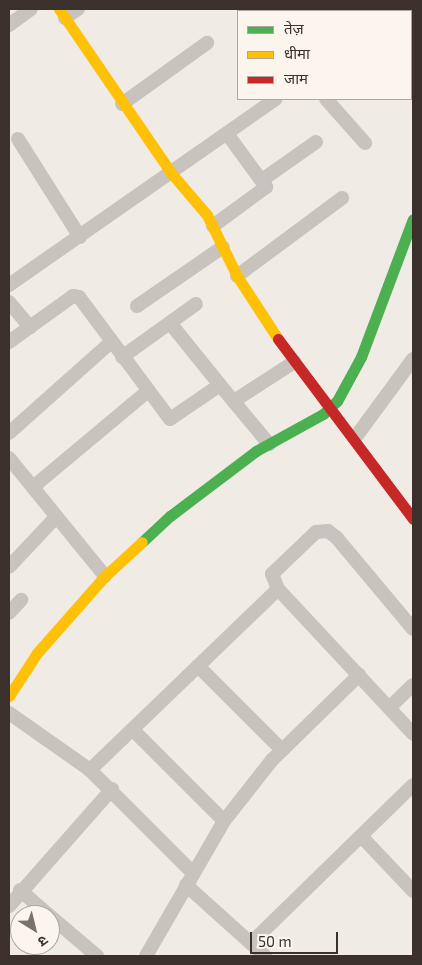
<!DOCTYPE html>
<meta charset="utf-8">
<style>
body{margin:0}
#map{position:relative;width:422px;height:965px;overflow:hidden;background:#f0ebe5;font-family:"Exo 2","Noto Sans Devanagari",sans-serif}
div>[style]{position:absolute}
[style*='--x']{left:calc(var(--x)*1px);top:calc(var(--y)*1px);width:calc(var(--w)*1px);rotate:calc(var(--a)*1deg)}
.street>*{height:14px;margin:-7px;padding:0 7px;transform-origin:7px;border-radius:7px;background:#c9c3be}
.fast>*{height:11px;margin:-5.5px;padding:0 5.5px;transform-origin:5.5px;border-radius:5.5px;background:#4caf50}
.slow>*{height:11px;margin:-5.5px;padding:0 5.5px;transform-origin:5.5px;border-radius:5.5px;background:#ffc107}
.jam>*{height:11px;margin:-5.5px;padding:0 5.5px;transform-origin:5.5px;border-radius:5.5px;background:#c62828}
span{translate:-50% -50%;white-space:nowrap;text-align:center;line-height:1.15;-webkit-text-stroke:4.5px #fbf5ee;paint-order:stroke}
.frame{position:absolute;inset:0;border:10px solid #3b302b;pointer-events:none}
.legend{position:absolute;left:237px;top:10px;width:175px;height:90px;box-sizing:border-box;background:#fbf5ee;border:1px solid #aea6a0;margin:0;padding:6px 9px;list-style:none;font-size:15px;color:#3b302b}
.legend li{display:flex;align-items:center;gap:10px;height:25px}
.legend b{width:25px;border:1px solid #aea6a0}
.north{position:absolute;left:10px;top:905px;width:50px;height:50px;box-sizing:border-box;background:#fbf5ee;border:1px solid #aea6a0;border-radius:50%;rotate:144deg;font-size:14px;font-weight:700;line-height:20px;text-align:center;color:#3b302b}
.north::after{content:'';display:block;margin:auto;width:18px;height:22px;background:#7a716c;clip-path:polygon(50% 0,100% 100%,50% 72%,0 100%)}
.scale{position:absolute;left:250px;top:932px;width:88px;height:22px;box-sizing:border-box;border:2px solid #3b302b;border-top:0;padding-left:6px;font-size:15px;line-height:18px;white-space:nowrap;color:#3b302b;-webkit-text-stroke:4px #fbf5ee;paint-order:stroke}
</style>
<div id="map">
<div class="street">
<div style="--x:310;--y:9;--w:4;--a:34"></div>
<div style="--x:381;--y:11;--w:3;--a:-45"></div>
<div style="--x:65;--y:18;--w:16;--a:-35"></div>
<div style="--x:9;--y:25;--w:27;--a:-36"></div>
<div style="--x:411;--y:71;--w:3;--a:45"></div>
<div style="--x:326;--y:99;--w:59;--a:48.4"></div>
<div style="--x:122;--y:104;--w:105;--a:-35.7"></div>
<div style="--x:18;--y:139;--w:116;--a:57.7"></div>
<div style="--x:262;--y:180;--w:66;--a:-35.1"></div>
<div style="--x:213;--y:226;--w:66;--a:-36.3"></div>
<div style="--x:266;--y:187;--w:64;--a:-126.2"></div>
<div style="--x:237;--y:276;--w:131;--a:-36.6"></div>
<div style="--x:9;--y:285;--w:325;--a:-34.9"></div>
<div style="--x:9;--y:302;--w:33;--a:50"></div>
<div style="--x:137;--y:306;--w:104;--a:-34.5"></div>
<div style="--x:170;--y:323;--w:80;--a:51.1"></div>
<div style="--x:9;--y:342;--w:79;--a:-35.7"></div>
<div style="--x:73;--y:296;--w:6;--a:9"></div>
<div style="--x:79;--y:297;--w:152;--a:53.3"></div>
<div style="--x:170;--y:419;--w:60;--a:-34.2"></div>
<div style="--x:220;--y:385;--w:77;--a:50.3"></div>
<div style="--x:122;--y:357;--w:91;--a:-35.6"></div>
<div style="--x:234;--y:401;--w:72;--a:-33"></div>
<div style="--x:9;--y:433;--w:137;--a:-41.7"></div>
<div style="--x:355;--y:438;--w:98;--a:-53.7"></div>
<div style="--x:9;--y:458;--w:152;--a:50.9"></div>
<div style="--x:33;--y:487;--w:150;--a:-39.9"></div>
<div style="--x:9;--y:567;--w:69;--a:-46.8"></div>
<div style="--x:9;--y:613;--w:18;--a:-47"></div>
<div style="--x:413;--y:629;--w:119;--a:-129.9"></div>
<div style="--x:337;--y:538;--w:11;--a:-142"></div>
<div style="--x:328;--y:531;--w:12;--a:175"></div>
<div style="--x:316;--y:532;--w:61;--a:136.3"></div>
<div style="--x:272;--y:574;--w:16;--a:68"></div>
<div style="--x:278;--y:589;--w:198;--a:47"></div>
<div style="--x:198;--y:666;--w:119;--a:45"></div>
<div style="--x:389;--y:708;--w:33;--a:-44"></div>
<div style="--x:9;--y:713;--w:99;--a:35.1"></div>
<div style="--x:90;--y:770;--w:146;--a:45"></div>
<div style="--x:134;--y:731;--w:127;--a:45"></div>
<div style="--x:90;--y:770;--w:261;--a:-43.9"></div>
<div style="--x:361;--y:836;--w:76;--a:46.6"></div>
<div style="--x:186;--y:885;--w:106;--a:41.9"></div>
<div style="--x:20;--y:890;--w:38;--a:41"></div>
<div style="--x:9;--y:906;--w:156;--a:-48.6"></div>
<div style="--x:50;--y:916;--w:62;--a:40.4"></div>
<div style="--x:251;--y:943;--w:226;--a:-44.3"></div>
<div style="--x:146;--y:956;--w:156;--a:-60"></div>
<div style="--x:224;--y:821;--w:78;--a:-51.8"></div>
<div style="--x:272;--y:760;--w:122;--a:-44.3"></div>
</div>
<div class="fast">
<div style="--x:142;--y:542;--w:38;--a:-43"></div>
<div style="--x:170;--y:516;--w:108;--a:-37.1"></div>
<div style="--x:256;--y:451;--w:77;--a:-28.9"></div>
<div style="--x:323;--y:414;--w:19;--a:-43"></div>
<div style="--x:337;--y:401;--w:50;--a:-61.4"></div>
<div style="--x:361;--y:357;--w:147;--a:-69.4"></div>
</div>
<div class="slow">
<div style="--x:59;--y:9;--w:200;--a:55.6"></div>
<div style="--x:172;--y:174;--w:54;--a:49.5"></div>
<div style="--x:207;--y:215;--w:68;--a:63.8"></div>
<div style="--x:237;--y:276;--w:75;--a:56.9"></div>
<div style="--x:9;--y:696;--w:51;--a:-56.9"></div>
<div style="--x:37;--y:653;--w:103;--a:-48.6"></div>
<div style="--x:105;--y:576;--w:50;--a:-42.6"></div>
</div>
<div class="jam">
<div style="--x:278;--y:339;--w:225;--a:53.1"></div>
</div>
<div class="frame"></div>
<ul class="legend">
<li><b style="height:6px;background:#4caf50"></b>तेज़</li>
<li><b style="height:6px;background:#ffc107"></b>धीमा</li>
<li><b style="height:6px;background:#c62828"></b>जाम</li>
</ul>
<div class="north">उ</div>
<div class="scale">50 m</div>
</div>
